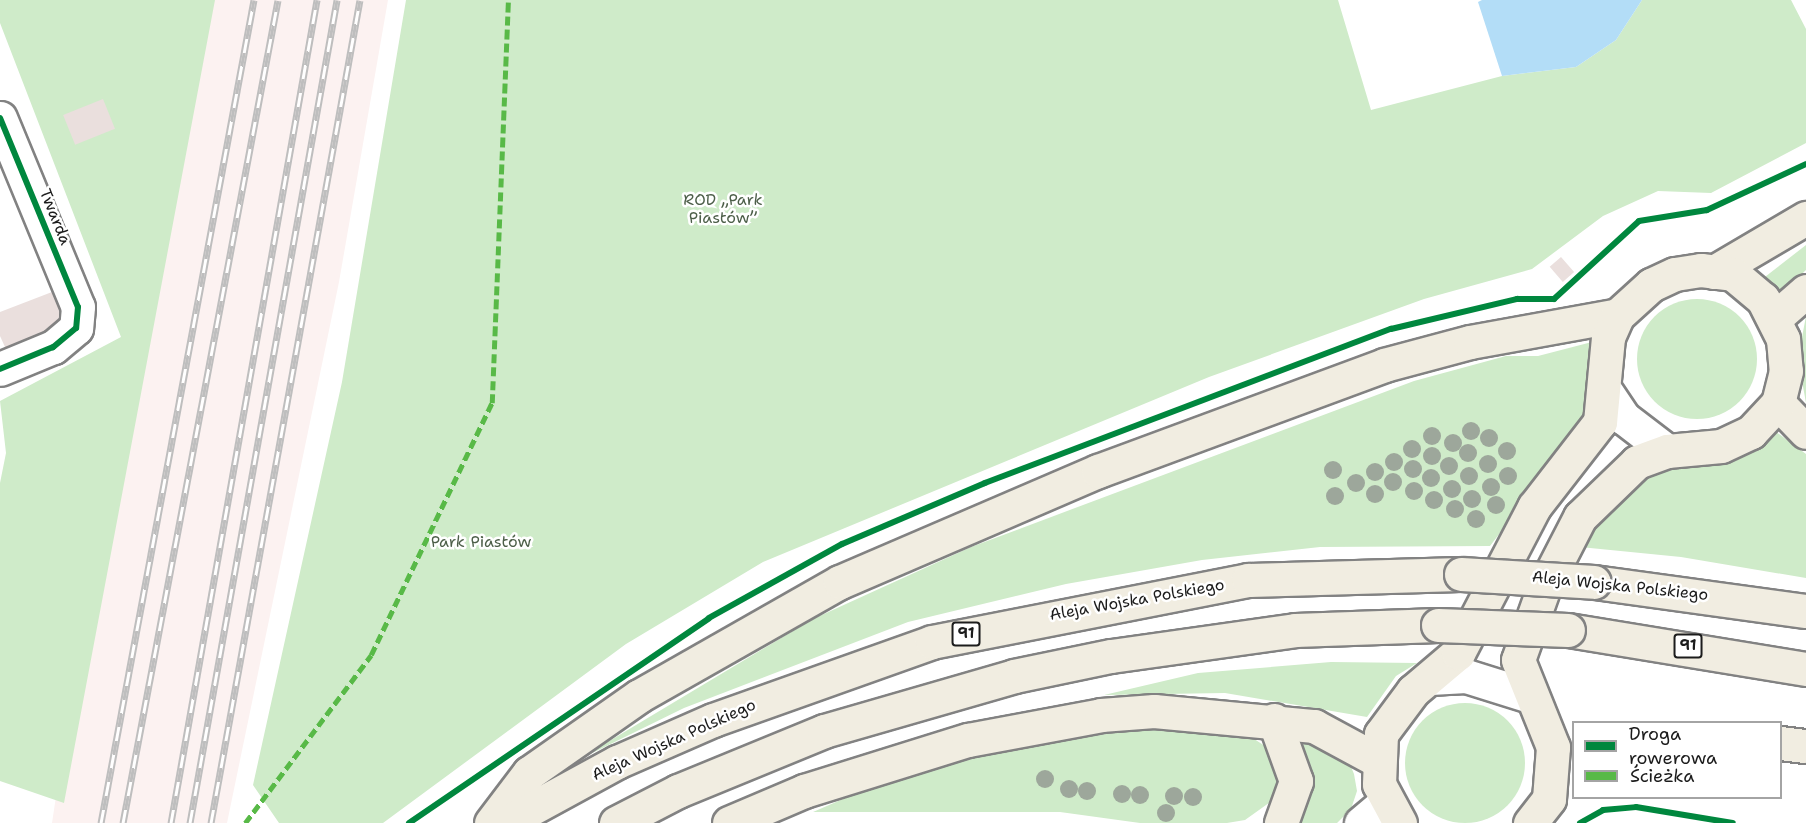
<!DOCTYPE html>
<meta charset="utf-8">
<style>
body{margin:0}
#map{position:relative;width:1806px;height:823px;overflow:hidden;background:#fff;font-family:"Shantell Sans",sans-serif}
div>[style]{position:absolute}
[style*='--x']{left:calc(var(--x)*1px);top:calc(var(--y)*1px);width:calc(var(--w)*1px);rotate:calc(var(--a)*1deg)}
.built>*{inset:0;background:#fcf2f1}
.green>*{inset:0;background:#cfebc9}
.round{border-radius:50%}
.water>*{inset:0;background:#b3ddf7}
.building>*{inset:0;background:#eadfdd;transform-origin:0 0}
.roads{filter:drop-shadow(2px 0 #828282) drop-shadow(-2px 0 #828282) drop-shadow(0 2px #828282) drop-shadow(0 -2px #828282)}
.minor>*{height:33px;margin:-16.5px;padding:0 16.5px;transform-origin:16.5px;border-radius:16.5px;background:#fff}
.major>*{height:33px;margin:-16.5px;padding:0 16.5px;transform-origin:16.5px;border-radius:16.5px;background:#f1ede1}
.rail>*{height:7px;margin-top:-3.5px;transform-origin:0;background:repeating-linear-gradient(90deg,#fff 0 14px,#bebebe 0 28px);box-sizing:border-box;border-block:2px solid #bebebe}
.bridges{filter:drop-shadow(2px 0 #828282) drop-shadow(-2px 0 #828282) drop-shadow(0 2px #828282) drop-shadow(0 -2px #828282)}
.major-bridge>*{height:33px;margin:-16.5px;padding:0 16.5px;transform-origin:16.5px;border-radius:16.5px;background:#f1ede1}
.quiet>*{height:4.5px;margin-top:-2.25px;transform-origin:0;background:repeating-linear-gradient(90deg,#58b947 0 9px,transparent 0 13.5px)}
.cycleway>*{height:6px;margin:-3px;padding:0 3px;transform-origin:3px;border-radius:3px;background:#00873e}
.trees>*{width:18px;height:18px;margin:-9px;border-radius:50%;background:#9da79b}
span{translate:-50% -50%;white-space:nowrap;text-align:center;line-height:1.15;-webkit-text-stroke:5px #fff;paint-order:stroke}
.shield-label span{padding:2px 4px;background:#fff;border:2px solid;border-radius:4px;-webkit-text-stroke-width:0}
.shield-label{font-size:15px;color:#1c1c1c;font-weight:700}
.park-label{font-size:16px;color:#4d5f49}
.street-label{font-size:16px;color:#1c1c1c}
.legend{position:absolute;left:1572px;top:721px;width:210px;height:78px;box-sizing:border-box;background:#fff;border:2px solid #a4a4a4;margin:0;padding:8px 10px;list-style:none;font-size:18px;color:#1c1c1c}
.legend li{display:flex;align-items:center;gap:12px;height:30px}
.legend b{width:30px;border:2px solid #a4a4a4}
</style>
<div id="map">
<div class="built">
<div style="clip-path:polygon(202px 0,388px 0,339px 282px,227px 823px,52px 823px,119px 379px)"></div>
</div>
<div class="green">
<div style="clip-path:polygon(0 0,215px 0,64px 803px,0 781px,0 483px,6px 453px,0 401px,121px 337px,0 23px)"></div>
<div style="clip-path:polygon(406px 0,1338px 0,1371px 110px,1502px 76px,1576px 67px,1616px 40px,1642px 0,1791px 0,1806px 29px,1806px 143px,1711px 193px,1658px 191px,1603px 216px,1532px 269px,1424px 299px,1209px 377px,763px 562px,626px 644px,383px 823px,279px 823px,253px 785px,342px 382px)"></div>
<div style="clip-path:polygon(1806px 245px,1806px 270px,1782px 293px,1761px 280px)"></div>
<div class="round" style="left:1637px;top:299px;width:120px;height:120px"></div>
<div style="clip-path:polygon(1806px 316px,1806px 403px,1798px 359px)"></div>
<div style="clip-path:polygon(1592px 342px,1591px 402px,1581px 427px,1490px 546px,1320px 547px,1202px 560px,1066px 584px,908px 622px,684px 708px,576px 761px,813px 619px,971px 547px,1414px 381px,1506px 356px,1538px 356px)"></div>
<div style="clip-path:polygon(1775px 431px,1806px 454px,1806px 578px,1681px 557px,1580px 547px,1628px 487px,1664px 469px,1751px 449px)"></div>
<div style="clip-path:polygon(1331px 662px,1417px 663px,1396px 676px,1367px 717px,1225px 693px,1104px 695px,1198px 673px)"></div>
<div class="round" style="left:1405px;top:703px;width:120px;height:120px"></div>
<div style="clip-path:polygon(1158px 727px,1245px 733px,1268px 748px,1278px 775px,1273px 800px,1245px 820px,1227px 823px,1140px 823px,1060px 812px,813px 812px,898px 775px,1002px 748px)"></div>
<div style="clip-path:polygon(1301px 736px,1347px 757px,1354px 774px,1357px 791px,1351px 809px,1337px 823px,1301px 823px,1312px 780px)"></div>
</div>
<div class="water">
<div style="clip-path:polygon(1482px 0,1642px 0,1616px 40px,1576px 67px,1502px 76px,1478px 2px)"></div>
</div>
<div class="building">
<div style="left:103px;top:99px;width:32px;height:43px;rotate:68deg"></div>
<div style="left:1561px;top:257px;width:20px;height:15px;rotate:49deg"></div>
<div style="clip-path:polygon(52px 292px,69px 327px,10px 358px,0 336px,0 312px)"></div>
</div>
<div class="roads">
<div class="minor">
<div style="--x:0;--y:118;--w:204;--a:67.6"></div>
<div style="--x:78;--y:307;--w:21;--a:95"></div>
<div style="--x:76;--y:328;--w:30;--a:140"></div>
<div style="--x:53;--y:347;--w:57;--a:157.5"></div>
<div style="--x:1607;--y:393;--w:30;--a:56"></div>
<div style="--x:1624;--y:418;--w:54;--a:37.5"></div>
<div style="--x:1430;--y:678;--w:36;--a:-3"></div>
<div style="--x:1466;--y:676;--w:67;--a:17.4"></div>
<div style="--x:1361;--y:823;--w:33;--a:-40"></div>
</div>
<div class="major">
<div style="--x:1714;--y:272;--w:107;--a:-30.4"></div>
<div style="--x:1775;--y:318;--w:41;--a:-41.1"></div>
<div style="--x:1778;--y:403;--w:40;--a:46"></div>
<div style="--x:1594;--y:582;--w:214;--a:7.8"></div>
<div style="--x:1568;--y:630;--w:241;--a:9.3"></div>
<div style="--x:1274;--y:720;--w:65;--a:70.2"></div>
<div style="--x:1296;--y:781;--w:45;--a:109.7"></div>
<div style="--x:1780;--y:743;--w:26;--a:7"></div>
<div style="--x:491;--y:823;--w:63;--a:-52.8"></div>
<div style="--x:529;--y:773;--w:134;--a:-35"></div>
<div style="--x:639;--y:696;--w:231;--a:-29.6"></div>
<div style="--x:840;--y:582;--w:281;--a:-23.3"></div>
<div style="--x:1098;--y:471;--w:305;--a:-20.3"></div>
<div style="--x:1384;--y:365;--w:89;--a:-15"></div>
<div style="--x:1470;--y:342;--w:150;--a:-10.3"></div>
<div style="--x:505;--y:823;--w:128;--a:-28.6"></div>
<div style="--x:617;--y:762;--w:105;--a:-23.6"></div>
<div style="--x:713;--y:720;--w:232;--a:-19.6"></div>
<div style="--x:932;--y:642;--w:322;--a:-11.1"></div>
<div style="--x:1248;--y:580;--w:213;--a:-1.6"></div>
<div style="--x:616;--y:823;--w:70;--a:-27.3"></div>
<div style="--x:678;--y:791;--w:158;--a:-22.3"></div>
<div style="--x:824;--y:731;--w:198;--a:-16.1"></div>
<div style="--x:1014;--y:676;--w:99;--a:-11.7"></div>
<div style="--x:1111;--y:656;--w:186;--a:-8"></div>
<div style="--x:1295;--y:630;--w:143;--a:-2"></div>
<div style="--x:729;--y:823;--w:82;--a:-23.1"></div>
<div style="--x:804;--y:791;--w:172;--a:-17.3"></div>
<div style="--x:968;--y:740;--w:135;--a:-10.6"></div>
<div style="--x:1101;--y:715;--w:53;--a:-4.3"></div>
<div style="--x:1154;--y:711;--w:161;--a:5.4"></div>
<div style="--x:1314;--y:726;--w:72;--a:28.4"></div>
<div style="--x:1400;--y:823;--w:44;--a:-118.3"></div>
<div style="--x:1379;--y:784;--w:50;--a:-87.7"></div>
<div style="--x:1381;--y:734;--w:54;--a:-53.3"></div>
<div style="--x:1413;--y:691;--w:59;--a:-40.2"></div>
<div style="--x:1458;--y:653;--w:165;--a:-62.5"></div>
<div style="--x:1534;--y:507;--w:108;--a:-52.2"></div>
<div style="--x:1600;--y:422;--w:85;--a:-84.6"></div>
<div style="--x:1608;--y:337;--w:24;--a:-66"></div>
<div style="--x:1618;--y:315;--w:45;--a:-42.3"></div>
<div style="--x:1651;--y:285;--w:26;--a:-25"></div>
<div style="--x:1675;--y:274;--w:26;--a:-9"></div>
<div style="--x:1701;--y:270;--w:32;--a:7"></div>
<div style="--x:1733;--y:274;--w:39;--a:40"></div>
<div style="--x:1763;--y:299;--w:45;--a:63.4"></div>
<div style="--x:1783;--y:339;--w:32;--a:85"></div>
<div style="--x:1786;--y:371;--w:33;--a:104"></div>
<div style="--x:1778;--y:403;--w:40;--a:133"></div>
<div style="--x:1751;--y:432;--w:33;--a:155"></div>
<div style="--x:1721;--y:446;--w:54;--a:174.7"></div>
<div style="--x:1667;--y:451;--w:32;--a:160"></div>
<div style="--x:1637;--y:462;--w:79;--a:136"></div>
<div style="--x:1580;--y:517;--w:79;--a:117.2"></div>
<div style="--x:1544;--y:587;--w:77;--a:109.6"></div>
<div style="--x:1518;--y:660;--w:94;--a:68.1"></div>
<div style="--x:1553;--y:747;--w:52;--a:94.4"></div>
<div style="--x:1549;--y:799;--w:31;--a:128"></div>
</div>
</div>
<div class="rail">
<div style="--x:101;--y:823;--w:837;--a:-79.47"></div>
<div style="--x:123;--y:823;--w:837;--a:-79.33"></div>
<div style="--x:171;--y:823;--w:836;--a:-79.94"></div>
<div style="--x:190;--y:823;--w:836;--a:-79.87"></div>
<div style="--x:211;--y:823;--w:836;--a:-79.74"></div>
</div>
<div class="bridges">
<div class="major-bridge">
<div style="--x:1461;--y:574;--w:133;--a:3.4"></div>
<div style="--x:1438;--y:625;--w:130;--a:2.2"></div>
</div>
</div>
<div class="quiet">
<div style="--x:245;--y:823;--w:210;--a:-53.1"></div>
<div style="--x:371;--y:655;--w:280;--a:-64.4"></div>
<div style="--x:492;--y:403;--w:403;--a:-87.7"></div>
</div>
<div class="cycleway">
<div style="--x:0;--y:118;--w:204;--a:67.6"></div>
<div style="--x:78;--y:307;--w:21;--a:95"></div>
<div style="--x:76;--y:328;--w:30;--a:140"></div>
<div style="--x:53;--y:347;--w:57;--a:157.5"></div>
<div style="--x:409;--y:823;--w:363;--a:-34.3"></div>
<div style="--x:709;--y:618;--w:152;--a:-29.1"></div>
<div style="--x:842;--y:544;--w:155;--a:-23.1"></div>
<div style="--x:985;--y:483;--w:434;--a:-20.8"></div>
<div style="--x:1391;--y:329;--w:130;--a:-13.4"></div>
<div style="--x:1517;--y:299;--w:37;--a:0"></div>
<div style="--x:1554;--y:299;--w:115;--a:-42.5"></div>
<div style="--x:1639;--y:221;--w:69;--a:-9.2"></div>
<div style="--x:1707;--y:210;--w:109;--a:-24.9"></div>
<div style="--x:1580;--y:823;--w:26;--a:-29"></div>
<div style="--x:1603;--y:810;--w:33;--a:-5"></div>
<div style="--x:1636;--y:807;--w:98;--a:9.4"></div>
</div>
<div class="trees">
<div style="left:1471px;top:431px"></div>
<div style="left:1432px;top:436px"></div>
<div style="left:1489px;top:438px"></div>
<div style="left:1453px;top:443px"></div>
<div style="left:1412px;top:449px"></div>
<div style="left:1507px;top:451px"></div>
<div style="left:1468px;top:453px"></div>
<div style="left:1432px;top:456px"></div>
<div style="left:1394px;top:462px"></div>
<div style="left:1488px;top:464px"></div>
<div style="left:1449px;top:466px"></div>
<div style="left:1413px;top:469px"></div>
<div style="left:1333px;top:470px"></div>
<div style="left:1375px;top:472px"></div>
<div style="left:1469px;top:476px"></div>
<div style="left:1508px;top:476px"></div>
<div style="left:1431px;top:478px"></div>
<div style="left:1393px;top:482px"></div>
<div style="left:1356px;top:483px"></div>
<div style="left:1491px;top:487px"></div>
<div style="left:1452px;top:489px"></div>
<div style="left:1414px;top:491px"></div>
<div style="left:1375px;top:494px"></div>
<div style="left:1335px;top:496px"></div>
<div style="left:1472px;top:499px"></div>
<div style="left:1434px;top:500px"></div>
<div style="left:1496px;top:505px"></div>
<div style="left:1455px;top:509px"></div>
<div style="left:1476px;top:519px"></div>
<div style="left:1045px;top:779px"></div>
<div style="left:1069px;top:789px"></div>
<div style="left:1087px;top:791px"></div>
<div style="left:1122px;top:794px"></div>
<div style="left:1140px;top:795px"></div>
<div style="left:1174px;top:796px"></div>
<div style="left:1193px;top:797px"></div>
<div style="left:1166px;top:813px"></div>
</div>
<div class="shield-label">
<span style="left:966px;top:634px">91</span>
<span style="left:1688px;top:646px">91</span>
</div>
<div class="park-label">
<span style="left:723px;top:209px">ROD „Park<br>Piastów”</span>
<span style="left:481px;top:542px">Park Piastów</span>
</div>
<div class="street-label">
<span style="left:55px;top:217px;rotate:68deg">Twarda</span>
<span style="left:1620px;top:586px;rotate:6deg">Aleja Wojska Polskiego</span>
<span style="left:1137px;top:600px;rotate:-10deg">Aleja Wojska Polskiego</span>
<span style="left:674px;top:740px;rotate:-24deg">Aleja Wojska Polskiego</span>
</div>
<ul class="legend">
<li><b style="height:8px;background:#00873e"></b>Droga rowerowa</li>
<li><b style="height:8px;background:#58b947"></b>Ścieżka</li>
</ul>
</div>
